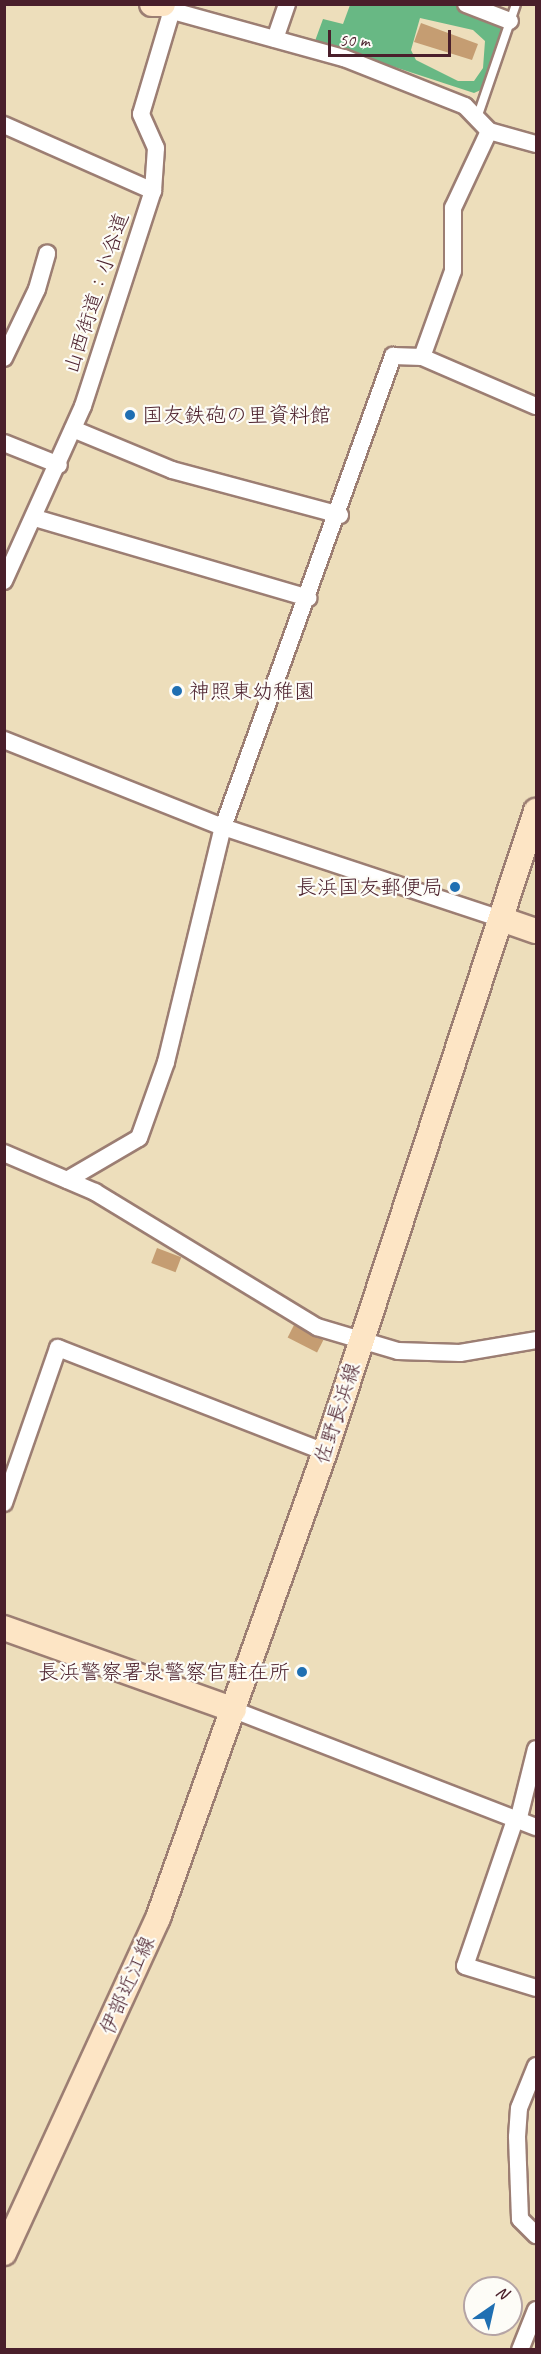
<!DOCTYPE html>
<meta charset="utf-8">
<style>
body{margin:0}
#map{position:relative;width:541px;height:2354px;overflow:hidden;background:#eddebb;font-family:Caveat,"Klee One",sans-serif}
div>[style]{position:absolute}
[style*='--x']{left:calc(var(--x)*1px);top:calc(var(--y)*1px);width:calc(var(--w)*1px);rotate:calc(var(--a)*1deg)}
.forest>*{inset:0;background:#68b884}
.building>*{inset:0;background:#c59d72;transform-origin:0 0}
.roads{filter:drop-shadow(2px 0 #9c7e73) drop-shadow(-2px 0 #9c7e73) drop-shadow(0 2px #9c7e73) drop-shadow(0 -2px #9c7e73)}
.lane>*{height:8px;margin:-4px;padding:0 4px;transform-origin:4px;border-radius:4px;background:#fff}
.street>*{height:16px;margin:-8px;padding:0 8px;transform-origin:8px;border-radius:8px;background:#fff}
.secondary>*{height:24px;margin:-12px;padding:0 12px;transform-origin:12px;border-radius:12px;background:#fde5c5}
.dots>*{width:16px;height:16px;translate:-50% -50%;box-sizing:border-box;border:3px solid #fdfcf7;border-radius:50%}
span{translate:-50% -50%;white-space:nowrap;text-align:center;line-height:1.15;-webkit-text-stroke:4.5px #fdfcf7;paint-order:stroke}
.street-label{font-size:21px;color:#4a1f2b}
.poi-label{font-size:21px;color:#4a1f2b}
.left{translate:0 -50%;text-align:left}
.right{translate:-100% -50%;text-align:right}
.frame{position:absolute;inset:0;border:6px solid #4a1f2b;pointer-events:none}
.north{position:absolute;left:463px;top:2276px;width:60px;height:60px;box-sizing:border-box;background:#fdfcf7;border:2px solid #b5a4a5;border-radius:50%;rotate:34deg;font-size:16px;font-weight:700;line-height:24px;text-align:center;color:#4a1f2b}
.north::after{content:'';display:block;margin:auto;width:21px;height:27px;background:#1f6fb2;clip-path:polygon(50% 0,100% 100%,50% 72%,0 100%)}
.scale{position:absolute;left:328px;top:30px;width:123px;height:27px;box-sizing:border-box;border:3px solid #4a1f2b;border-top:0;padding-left:8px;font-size:18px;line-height:21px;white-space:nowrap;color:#4a1f2b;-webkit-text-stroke:4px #fdfcf7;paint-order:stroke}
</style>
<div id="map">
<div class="forest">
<div style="clip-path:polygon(evenodd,350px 5px,477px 5px,511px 16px,483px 89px,474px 93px,315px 41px,323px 19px,343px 24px,350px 5px,420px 18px,473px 30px,485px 41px,483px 68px,474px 81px,458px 81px,416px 60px,411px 50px,420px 18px)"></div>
</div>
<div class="building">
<div style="clip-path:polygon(421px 23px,478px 44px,472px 60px,414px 42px)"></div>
<div style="left:157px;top:1248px;width:26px;height:16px;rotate:21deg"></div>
<div style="left:294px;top:1325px;width:33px;height:14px;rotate:27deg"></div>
</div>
<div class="roads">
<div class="lane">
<div style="--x:477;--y:118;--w:120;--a:-71.1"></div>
</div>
<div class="street">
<div style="--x:466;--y:4;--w:47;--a:21.1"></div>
<div style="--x:162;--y:8;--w:189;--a:15.4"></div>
<div style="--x:344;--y:58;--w:130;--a:21.6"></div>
<div style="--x:465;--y:106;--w:35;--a:46"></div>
<div style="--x:489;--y:131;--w:49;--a:15.5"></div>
<div style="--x:275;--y:39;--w:37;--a:-71"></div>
<div style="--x:4;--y:125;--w:163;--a:23.9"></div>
<div style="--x:422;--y:357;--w:91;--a:-70.2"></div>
<div style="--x:453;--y:271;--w:63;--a:-90"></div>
<div style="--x:453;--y:208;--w:85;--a:-64.9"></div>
<div style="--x:4;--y:358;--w:76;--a:-64.4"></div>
<div style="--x:37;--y:289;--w:37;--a:-74"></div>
<div style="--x:73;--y:429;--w:107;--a:22.5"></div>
<div style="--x:172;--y:470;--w:174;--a:15"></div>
<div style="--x:4;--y:443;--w:59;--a:21.8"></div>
<div style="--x:35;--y:518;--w:285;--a:16.3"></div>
<div style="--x:4;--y:581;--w:192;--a:-65.7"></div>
<div style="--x:83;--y:406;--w:226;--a:-72"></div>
<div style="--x:153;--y:191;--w:43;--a:-86"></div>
<div style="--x:156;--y:148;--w:37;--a:-114"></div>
<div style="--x:141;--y:114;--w:109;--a:-73.4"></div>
<div style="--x:4;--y:740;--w:236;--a:21.7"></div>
<div style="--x:223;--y:827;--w:293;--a:18.3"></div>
<div style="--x:4;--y:1153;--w:99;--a:23.2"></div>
<div style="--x:95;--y:1192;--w:260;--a:31.3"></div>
<div style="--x:317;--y:1327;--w:84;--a:16.5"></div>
<div style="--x:398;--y:1351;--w:62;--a:1.8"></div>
<div style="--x:460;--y:1353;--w:77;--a:-9.7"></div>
<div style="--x:67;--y:1180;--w:83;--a:-30.3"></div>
<div style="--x:139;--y:1138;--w:81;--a:-70.4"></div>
<div style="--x:166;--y:1062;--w:242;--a:-76.4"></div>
<div style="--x:223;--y:827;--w:501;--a:-70.15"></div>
<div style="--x:393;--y:356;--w:29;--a:2"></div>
<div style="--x:422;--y:357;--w:124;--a:23.3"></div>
<div style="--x:4;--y:1503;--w:164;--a:-70.8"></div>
<div style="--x:58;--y:1348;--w:287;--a:21.3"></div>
<div style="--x:234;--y:1710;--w:324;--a:21.2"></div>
<div style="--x:515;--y:1820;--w:154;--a:108.9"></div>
<div style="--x:465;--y:1966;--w:74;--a:17.2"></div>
<div style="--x:518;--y:1821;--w:74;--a:-76"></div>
<div style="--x:536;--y:2066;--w:45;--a:112"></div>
<div style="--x:519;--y:2108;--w:29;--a:94"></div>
<div style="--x:517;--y:2137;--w:82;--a:87.9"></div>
<div style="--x:520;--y:2219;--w:23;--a:45"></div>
<div style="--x:520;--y:2350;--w:43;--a:-68.2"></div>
</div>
<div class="secondary">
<div style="--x:152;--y:4;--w:11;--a:0"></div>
<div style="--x:501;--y:919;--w:37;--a:19"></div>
<div style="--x:4;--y:1628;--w:244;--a:19.6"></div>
<div style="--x:4;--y:2253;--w:369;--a:-65.3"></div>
<div style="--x:158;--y:1918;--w:495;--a:-70.3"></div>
<div style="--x:325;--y:1452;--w:675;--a:-71.78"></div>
</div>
</div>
<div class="dots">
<div style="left:130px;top:415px;background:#1f6fb2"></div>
<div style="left:177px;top:691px;background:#1f6fb2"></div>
<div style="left:455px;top:887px;background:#1f6fb2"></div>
<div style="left:302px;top:1672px;background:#1f6fb2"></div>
</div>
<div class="street-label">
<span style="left:96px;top:293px;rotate:-72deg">山西街道：小谷道</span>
<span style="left:337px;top:1413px;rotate:-72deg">佐野長浜線</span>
<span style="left:127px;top:1985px;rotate:-66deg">伊部近江線</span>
</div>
<div class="poi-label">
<span class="left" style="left:142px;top:415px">国友鉄砲の里資料館</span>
<span class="left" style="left:189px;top:691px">神照東幼稚園</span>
<span class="right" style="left:443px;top:887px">長浜国友郵便局</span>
<span class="right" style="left:290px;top:1672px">長浜警察署泉警察官駐在所</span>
</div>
<div class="frame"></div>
<div class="north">N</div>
<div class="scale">50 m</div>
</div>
